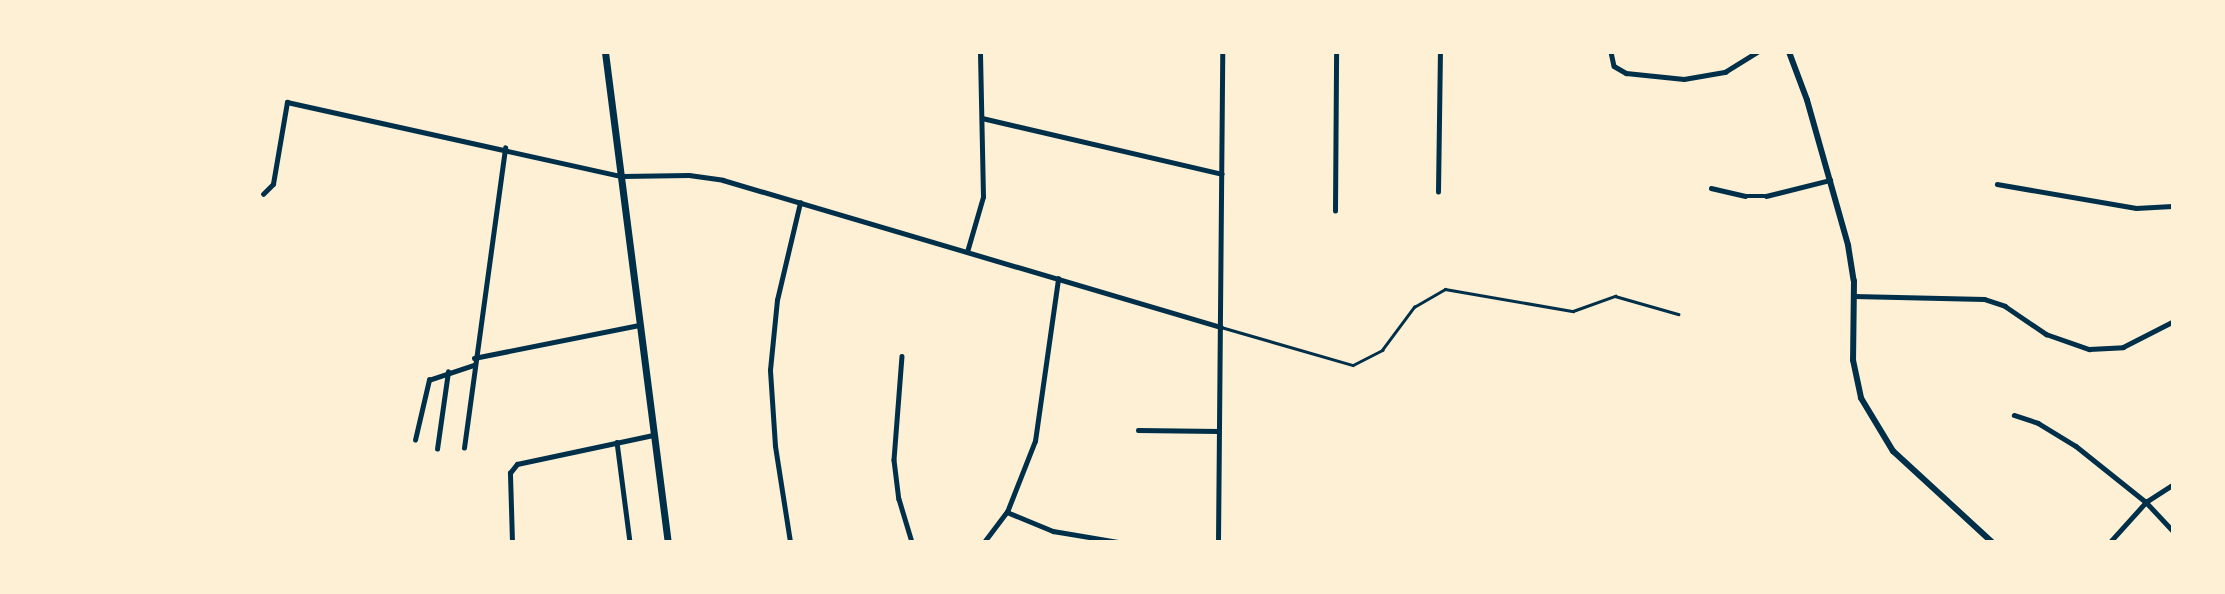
<!DOCTYPE html>
<style>
body{margin:0}
#map{position:relative;width:2225px;height:594px;overflow:hidden;background:#fdf0d5;font-family:Poppins,sans-serif}
div>[style]{position:absolute}
[style*='--x']{left:calc(var(--x)*1px);top:calc(var(--y)*1px);width:calc(var(--w)*1px);rotate:calc(var(--a)*1deg)}
.service>*{height:2.5px;margin:-1.25px;padding:0 1.25px;transform-origin:1.25px;border-radius:1.25px;background:#003049}
.minor>*{height:4.5px;margin:-2.25px;padding:0 2.25px;transform-origin:2.25px;border-radius:2.25px;background:#003049}
.tertiary>*{height:6px;margin:-3px;padding:0 3px;transform-origin:3px;border-radius:3px;background:#003049}
.secondary>*{height:7px;margin:-3.5px;padding:0 3.5px;transform-origin:3.5px;border-radius:3.5px;background:#003049}
span{translate:-50% -50%;white-space:nowrap;text-align:center;line-height:1.15;-webkit-text-stroke:5px #fdf0d5;paint-order:stroke}
.frame{position:absolute;inset:0;border:54px solid #fdf0d5;pointer-events:none}
</style>
<div id="map">
<div class="service">
<div style="--x:1221;--y:327;--w:137;--a:16.1"></div>
<div style="--x:1353;--y:365;--w:33;--a:-27"></div>
<div style="--x:1382;--y:350;--w:54;--a:-53.3"></div>
<div style="--x:1414;--y:307;--w:36;--a:-30"></div>
<div style="--x:1445;--y:289;--w:130;--a:9.8"></div>
<div style="--x:1573;--y:311;--w:45;--a:-19.7"></div>
<div style="--x:1615;--y:296;--w:66;--a:15.9"></div>
</div>
<div class="minor">
<div style="--x:1611;--y:52;--w:14;--a:78"></div>
<div style="--x:1614;--y:66;--w:14;--a:30"></div>
<div style="--x:1626;--y:73;--w:58;--a:5.9"></div>
<div style="--x:1684;--y:79;--w:42;--a:-9.7"></div>
<div style="--x:1725;--y:72;--w:38;--a:-32"></div>
<div style="--x:1991;--y:52;--w:73;--a:0"></div>
<div style="--x:982;--y:118;--w:246;--a:13.1"></div>
<div style="--x:1997;--y:184;--w:141;--a:9.8"></div>
<div style="--x:2136;--y:208;--w:36;--a:-3"></div>
<div style="--x:1711;--y:188;--w:35;--a:13"></div>
<div style="--x:1745;--y:196;--w:21;--a:0"></div>
<div style="--x:1766;--y:196;--w:66;--a:-14"></div>
<div style="--x:1438;--y:192;--w:140;--a:-89.2"></div>
<div style="--x:263;--y:194;--w:14;--a:-45"></div>
<div style="--x:273;--y:184;--w:83;--a:-80.3"></div>
<div style="--x:287;--y:102;--w:343;--a:12.5"></div>
<div style="--x:622;--y:176;--w:67;--a:-0.9"></div>
<div style="--x:689;--y:175;--w:34;--a:8"></div>
<div style="--x:723;--y:180;--w:519;--a:16.45"></div>
<div style="--x:1335;--y:211;--w:159;--a:-89.6"></div>
<div style="--x:967;--y:252;--w:57;--a:-73.8"></div>
<div style="--x:983;--y:197;--w:145;--a:-91.2"></div>
<div style="--x:1854;--y:296;--w:130;--a:1.3"></div>
<div style="--x:1984;--y:299;--w:22;--a:18"></div>
<div style="--x:2005;--y:306;--w:50;--a:34.3"></div>
<div style="--x:2046;--y:334;--w:46;--a:19.2"></div>
<div style="--x:2089;--y:349;--w:34;--a:-3"></div>
<div style="--x:2123;--y:347;--w:55;--a:-27"></div>
<div style="--x:902;--y:356;--w:104;--a:94.4"></div>
<div style="--x:894;--y:460;--w:39;--a:83"></div>
<div style="--x:899;--y:499;--w:45;--a:73.2"></div>
<div style="--x:474;--y:358;--w:168;--a:-11.3"></div>
<div style="--x:2014;--y:415;--w:25;--a:18"></div>
<div style="--x:2038;--y:423;--w:44;--a:31.2"></div>
<div style="--x:2076;--y:446;--w:90;--a:38.7"></div>
<div style="--x:2146;--y:502;--w:38;--a:47"></div>
<div style="--x:1138;--y:430;--w:80;--a:0.7"></div>
<div style="--x:415;--y:440;--w:62;--a:-76.9"></div>
<div style="--x:429;--y:380;--w:47;--a:-18.4"></div>
<div style="--x:617;--y:442;--w:101;--a:82.6"></div>
<div style="--x:464;--y:448;--w:303;--a:-82.2"></div>
<div style="--x:437;--y:449;--w:78;--a:-81.9"></div>
<div style="--x:1007;--y:512;--w:50;--a:22.4"></div>
<div style="--x:1053;--y:531;--w:67;--a:9.5"></div>
<div style="--x:512;--y:542;--w:69;--a:-91.7"></div>
<div style="--x:510;--y:473;--w:11;--a:-52"></div>
<div style="--x:517;--y:464;--w:140;--a:-12"></div>
<div style="--x:790;--y:542;--w:97;--a:-98.9"></div>
<div style="--x:775;--y:446;--w:76;--a:-93.8"></div>
<div style="--x:770;--y:370;--w:70;--a:-84.3"></div>
<div style="--x:777;--y:300;--w:100;--a:-76.7"></div>
<div style="--x:984;--y:542;--w:38;--a:-53"></div>
<div style="--x:1007;--y:512;--w:76;--a:-68.5"></div>
<div style="--x:1035;--y:441;--w:164;--a:-81.9"></div>
<div style="--x:1218;--y:542;--w:490;--a:-89.5"></div>
<div style="--x:2110;--y:542;--w:54;--a:-48"></div>
<div style="--x:2146;--y:502;--w:31;--a:-33"></div>
</div>
<div class="tertiary">
<div style="--x:1789;--y:52;--w:51;--a:69.4"></div>
<div style="--x:1807;--y:100;--w:151;--a:74.2"></div>
<div style="--x:1848;--y:245;--w:36;--a:81"></div>
<div style="--x:1854;--y:281;--w:79;--a:90.7"></div>
<div style="--x:1853;--y:360;--w:39;--a:78"></div>
<div style="--x:1861;--y:398;--w:62;--a:58.9"></div>
<div style="--x:1893;--y:451;--w:134;--a:42.6"></div>
</div>
<div class="secondary">
<div style="--x:605;--y:52;--w:494;--a:82.7"></div>
</div>
<div class="frame"></div>
</div>
